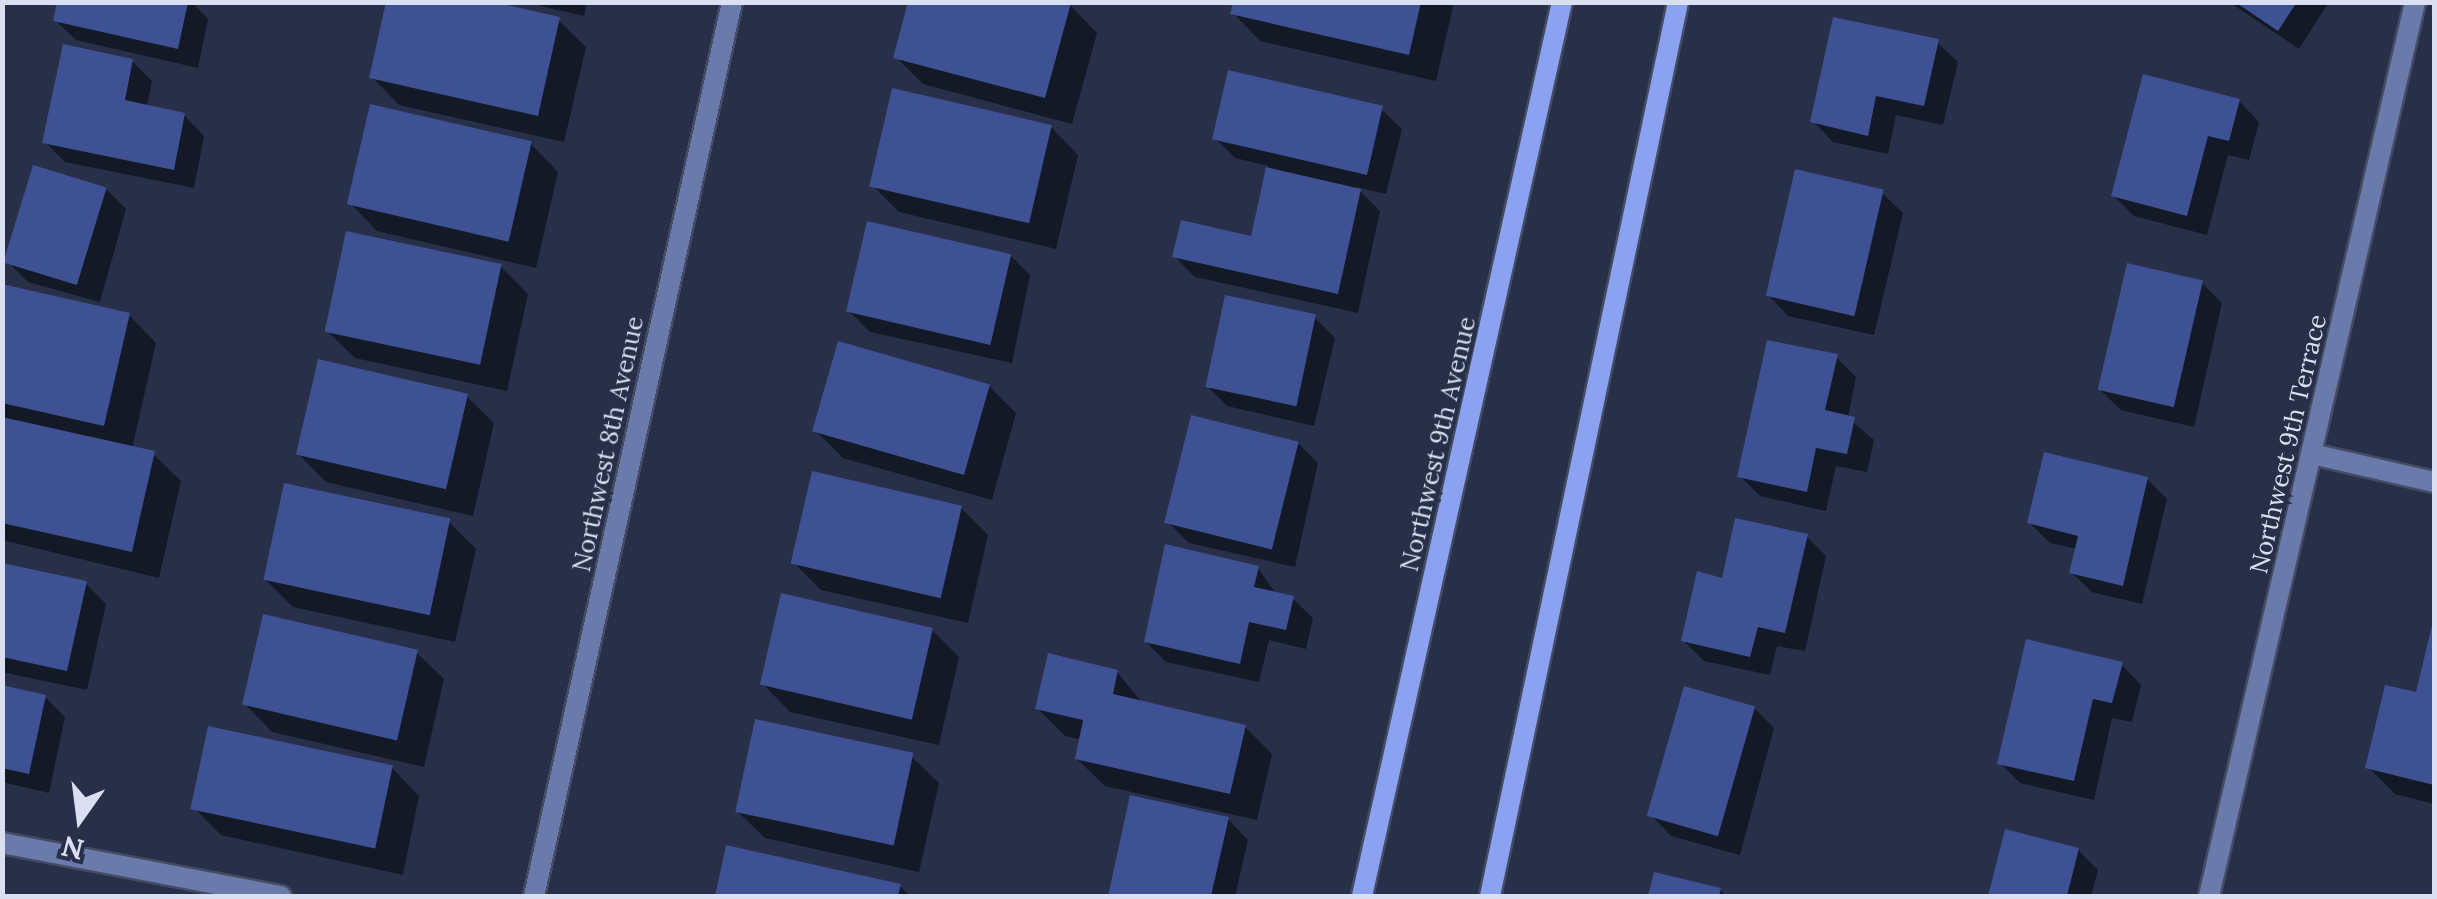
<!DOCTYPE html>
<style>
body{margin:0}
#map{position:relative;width:2437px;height:899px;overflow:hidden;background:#272f49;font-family:Lora,serif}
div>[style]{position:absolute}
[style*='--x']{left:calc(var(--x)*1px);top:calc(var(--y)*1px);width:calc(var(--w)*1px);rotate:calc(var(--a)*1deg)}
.shadow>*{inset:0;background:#0007}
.building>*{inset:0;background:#3e5193;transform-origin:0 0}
.roads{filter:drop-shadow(2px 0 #444b64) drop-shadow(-2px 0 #444b64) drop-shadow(0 2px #444b64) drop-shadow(0 -2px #444b64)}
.street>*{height:20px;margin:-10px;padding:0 10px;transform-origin:10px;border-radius:10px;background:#6a7aaa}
.secondary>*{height:20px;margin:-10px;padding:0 10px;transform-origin:10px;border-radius:10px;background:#8aa2ef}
span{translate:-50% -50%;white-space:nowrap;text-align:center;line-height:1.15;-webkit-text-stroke:8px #272f49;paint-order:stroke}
.street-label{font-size:25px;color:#dae0f1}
.frame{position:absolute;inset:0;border:5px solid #dae0f1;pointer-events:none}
.north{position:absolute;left:30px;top:769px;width:100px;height:100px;-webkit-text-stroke:8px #272f49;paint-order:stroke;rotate:194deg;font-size:28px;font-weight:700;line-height:40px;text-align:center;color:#dae0f1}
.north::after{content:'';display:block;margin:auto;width:35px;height:45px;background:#dae0f1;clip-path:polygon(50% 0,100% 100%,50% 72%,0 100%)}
</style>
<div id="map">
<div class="shadow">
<div style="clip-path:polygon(59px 2px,192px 2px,208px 19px,198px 68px,76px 40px,55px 20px)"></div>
<div style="clip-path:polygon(524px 2px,587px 2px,584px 16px)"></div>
<div style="clip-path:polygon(910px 2px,1070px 5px,1097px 33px,1072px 124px,923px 84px,896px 57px)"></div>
<div style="clip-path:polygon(1235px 2px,1454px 2px,1436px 81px,1260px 41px,1233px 13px)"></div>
<div style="clip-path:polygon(2229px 2px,2329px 2px,2299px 49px)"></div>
<div style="clip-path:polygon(558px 20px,586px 47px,564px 142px,399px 105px,372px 77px)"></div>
<div style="clip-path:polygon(1937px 42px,1958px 62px,1943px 125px,1896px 115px,1888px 154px,1833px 142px,1813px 121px)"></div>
<div style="clip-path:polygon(132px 61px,152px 81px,147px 107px,184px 115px,204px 136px,194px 188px,65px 162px,45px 142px)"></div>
<div style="clip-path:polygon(2239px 101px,2259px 122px,2249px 160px,2228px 155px,2207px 235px,2134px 216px,2113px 195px)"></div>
<div style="clip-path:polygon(1381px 109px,1402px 129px,1386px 194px,1356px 187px,1380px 211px,1358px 313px,1195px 277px,1175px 257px,1253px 239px,1269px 166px,1235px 158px,1215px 138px)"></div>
<div style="clip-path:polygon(1051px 127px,1078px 155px,1056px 249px,899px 212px,872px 185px)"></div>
<div style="clip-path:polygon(531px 144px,558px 172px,536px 268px,377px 231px,350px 203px)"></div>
<div style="clip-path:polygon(106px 189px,126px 209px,100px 302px,28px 282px,8px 262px)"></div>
<div style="clip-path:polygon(1882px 193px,1903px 213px,1874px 335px,1788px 316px,1768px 295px)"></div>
<div style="clip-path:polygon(1010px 255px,1030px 275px,1012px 363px,870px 332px,850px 312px)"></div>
<div style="clip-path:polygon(500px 266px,528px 294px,507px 391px,355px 358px,327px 331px)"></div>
<div style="clip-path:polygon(2202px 283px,2222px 303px,2194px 427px,2121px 410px,2100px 390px)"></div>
<div style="clip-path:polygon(2px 286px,129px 315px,156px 343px,132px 449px,153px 454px,181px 481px,159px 578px,2px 540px)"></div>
<div style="clip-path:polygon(1315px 318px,1335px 338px,1314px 426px,1227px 406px,1207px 386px)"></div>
<div style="clip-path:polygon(1836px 357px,1856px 377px,1848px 418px,1874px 440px,1867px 472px,1836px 466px,1826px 511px,1760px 496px,1740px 476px)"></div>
<div style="clip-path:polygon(989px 386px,1016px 413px,992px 500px,843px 458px,816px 431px)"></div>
<div style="clip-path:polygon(466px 396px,494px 423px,473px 516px,326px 482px,298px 454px)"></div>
<div style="clip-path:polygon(1298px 443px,1318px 463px,1295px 567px,1189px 543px,1169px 523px)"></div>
<div style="clip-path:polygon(2147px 479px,2167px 499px,2142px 604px,2092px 592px,2071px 572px,2077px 549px,2050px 543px,2030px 523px)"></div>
<div style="clip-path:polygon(960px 507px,988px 535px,968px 623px,821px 590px,793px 562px)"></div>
<div style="clip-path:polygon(449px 522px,476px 549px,455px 642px,293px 607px,265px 579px)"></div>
<div style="clip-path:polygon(1806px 536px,1826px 556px,1805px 651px,1777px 646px,1770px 675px,1704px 661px,1684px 641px,1724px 581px)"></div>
<div style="clip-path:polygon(2px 566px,86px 584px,106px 604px,87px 690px,2px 672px)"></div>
<div style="clip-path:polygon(1258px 568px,1276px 594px,1292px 598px,1313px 618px,1306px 649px,1269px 640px,1259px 682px,1166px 662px,1146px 642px)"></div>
<div style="clip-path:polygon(2434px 626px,2434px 804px,2395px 794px,2368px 767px,2418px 695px)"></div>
<div style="clip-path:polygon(932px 630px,959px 657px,939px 745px,790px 712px,763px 684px)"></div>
<div style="clip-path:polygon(416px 652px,444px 679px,424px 767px,272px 732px,245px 704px)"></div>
<div style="clip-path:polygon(2121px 664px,2141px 685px,2132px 722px,2112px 718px,2094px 800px,2020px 783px,2000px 763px)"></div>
<div style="clip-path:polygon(1117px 672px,1143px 704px,1245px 727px,1272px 754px,1257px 820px,1105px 786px,1077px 759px,1082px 740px,1065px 736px,1038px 709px)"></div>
<div style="clip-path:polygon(2px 688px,45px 697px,65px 717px,49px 793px,2px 782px)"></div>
<div style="clip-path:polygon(1754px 708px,1774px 728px,1740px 855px,1671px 836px,1651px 815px)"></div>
<div style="clip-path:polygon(911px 756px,939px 783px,919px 872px,765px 838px,737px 811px)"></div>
<div style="clip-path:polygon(392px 768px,419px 796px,403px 875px,221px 835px,194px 808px)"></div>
<div style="clip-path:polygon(1132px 798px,1228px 819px,1248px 840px,1235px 896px,1110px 896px)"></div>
<div style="clip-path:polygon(2006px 832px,2078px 850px,2098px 870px,2091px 896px,1991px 896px)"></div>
<div style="clip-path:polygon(728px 848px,900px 886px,910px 896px,717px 896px)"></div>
<div style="clip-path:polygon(1656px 875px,1720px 890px,1726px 896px,1651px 896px)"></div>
</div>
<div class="building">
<div style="clip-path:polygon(57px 2px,188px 2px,178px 49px,53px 21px)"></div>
<div style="clip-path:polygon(386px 2px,493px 2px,560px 17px,538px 116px,369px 78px)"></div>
<div style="clip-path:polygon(908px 2px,1071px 3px,1045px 98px,893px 58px)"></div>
<div style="clip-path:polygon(1233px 2px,1421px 2px,1409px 55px,1230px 14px)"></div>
<div style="clip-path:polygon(2235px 2px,2297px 2px,2278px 31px)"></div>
<div style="clip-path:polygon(1833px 17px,1939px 39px,1924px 106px,1876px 96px,1868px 136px,1810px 122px)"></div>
<div style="clip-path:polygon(63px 44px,133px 59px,125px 100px,185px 113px,174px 170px,42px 143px)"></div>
<div style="left:1228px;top:70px;width:159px;height:71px;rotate:13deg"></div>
<div style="clip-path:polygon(2143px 74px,2240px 99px,2229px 141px,2208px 136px,2187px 216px,2111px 196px)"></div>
<div style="left:892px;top:88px;width:164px;height:101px;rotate:13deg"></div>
<div style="left:370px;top:104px;width:166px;height:103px;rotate:13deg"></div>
<div style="left:33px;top:165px;width:77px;height:102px;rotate:17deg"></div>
<div style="clip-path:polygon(1266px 167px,1361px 189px,1338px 294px,1172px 257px,1181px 220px,1251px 236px)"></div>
<div style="left:1795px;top:169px;width:91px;height:130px;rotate:13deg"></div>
<div style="left:867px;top:221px;width:148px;height:93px;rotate:13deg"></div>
<div style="left:346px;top:231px;width:159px;height:103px;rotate:12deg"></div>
<div style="left:2127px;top:263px;width:78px;height:130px;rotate:13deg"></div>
<div style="clip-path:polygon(2px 284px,130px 313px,104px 426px,2px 403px)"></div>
<div style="left:1225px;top:295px;width:93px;height:94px;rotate:12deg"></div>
<div style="clip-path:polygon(1767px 340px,1838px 354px,1825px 410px,1855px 417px,1847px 454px,1816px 448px,1807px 492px,1737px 477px)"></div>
<div style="left:838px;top:341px;width:158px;height:94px;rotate:16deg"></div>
<div style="left:318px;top:359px;width:154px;height:98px;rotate:13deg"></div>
<div style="left:1191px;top:415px;width:111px;height:111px;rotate:14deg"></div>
<div style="clip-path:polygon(2px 417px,155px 451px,132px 552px,2px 523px)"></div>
<div style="clip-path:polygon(2044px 452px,2148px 477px,2123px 586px,2069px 573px,2078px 536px,2027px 523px)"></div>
<div style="left:812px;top:471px;width:154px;height:95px;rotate:13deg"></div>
<div style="left:284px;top:483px;width:170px;height:99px;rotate:12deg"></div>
<div style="clip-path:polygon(1735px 518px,1808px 534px,1785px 633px,1758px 627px,1750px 657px,1681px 641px,1697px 571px,1722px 578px)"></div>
<div style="clip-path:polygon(1165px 544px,1259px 566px,1254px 587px,1294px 596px,1286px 630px,1249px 622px,1240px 664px,1144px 642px)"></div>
<div style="clip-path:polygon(2px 563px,87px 581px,67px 671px,2px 657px)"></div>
<div style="left:781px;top:593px;width:156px;height:94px;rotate:13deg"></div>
<div style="left:263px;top:614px;width:159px;height:93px;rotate:13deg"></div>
<div style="clip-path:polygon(2433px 621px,2434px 621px,2434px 785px,2365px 768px,2385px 685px,2416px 692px)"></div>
<div style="clip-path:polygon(2026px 639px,2123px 662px,2112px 703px,2093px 699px,2074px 781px,1997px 764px)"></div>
<div style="clip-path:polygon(1048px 653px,1118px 670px,1113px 694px,1246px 725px,1230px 794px,1075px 759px,1083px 720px,1035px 709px)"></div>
<div style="clip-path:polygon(2px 685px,46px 695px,29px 774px,2px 768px)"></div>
<div style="left:1684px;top:686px;width:74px;height:135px;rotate:16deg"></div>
<div style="left:755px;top:719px;width:162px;height:95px;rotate:12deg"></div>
<div style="left:208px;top:726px;width:189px;height:85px;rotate:12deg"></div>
<div style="clip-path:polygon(1130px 795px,1229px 817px,1211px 896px,1108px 896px)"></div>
<div style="clip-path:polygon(2005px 829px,2079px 848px,2067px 896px,1988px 896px)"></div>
<div style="clip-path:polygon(726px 845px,901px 884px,898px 896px,715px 896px)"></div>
<div style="clip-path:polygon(1654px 872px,1721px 888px,1719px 896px,1648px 896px)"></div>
</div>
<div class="roads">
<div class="street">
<div style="--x:2312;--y:454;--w:125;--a:12.9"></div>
<div style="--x:2;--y:843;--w:284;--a:10.8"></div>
<div style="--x:534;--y:896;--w:916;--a:-77.51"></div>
<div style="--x:2209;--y:896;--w:917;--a:-77.02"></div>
</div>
<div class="secondary">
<div style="--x:1362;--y:896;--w:916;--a:-77.39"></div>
<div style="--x:1490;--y:896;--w:914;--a:-78.12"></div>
</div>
</div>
<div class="street-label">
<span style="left:608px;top:444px;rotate:-78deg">Northwest 8th Avenue</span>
<span style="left:1438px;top:444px;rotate:-77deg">Northwest 9th Avenue</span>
<span style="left:2288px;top:444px;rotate:-77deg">Northwest 9th Terrace</span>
</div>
<div class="frame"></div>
<div class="north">N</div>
</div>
